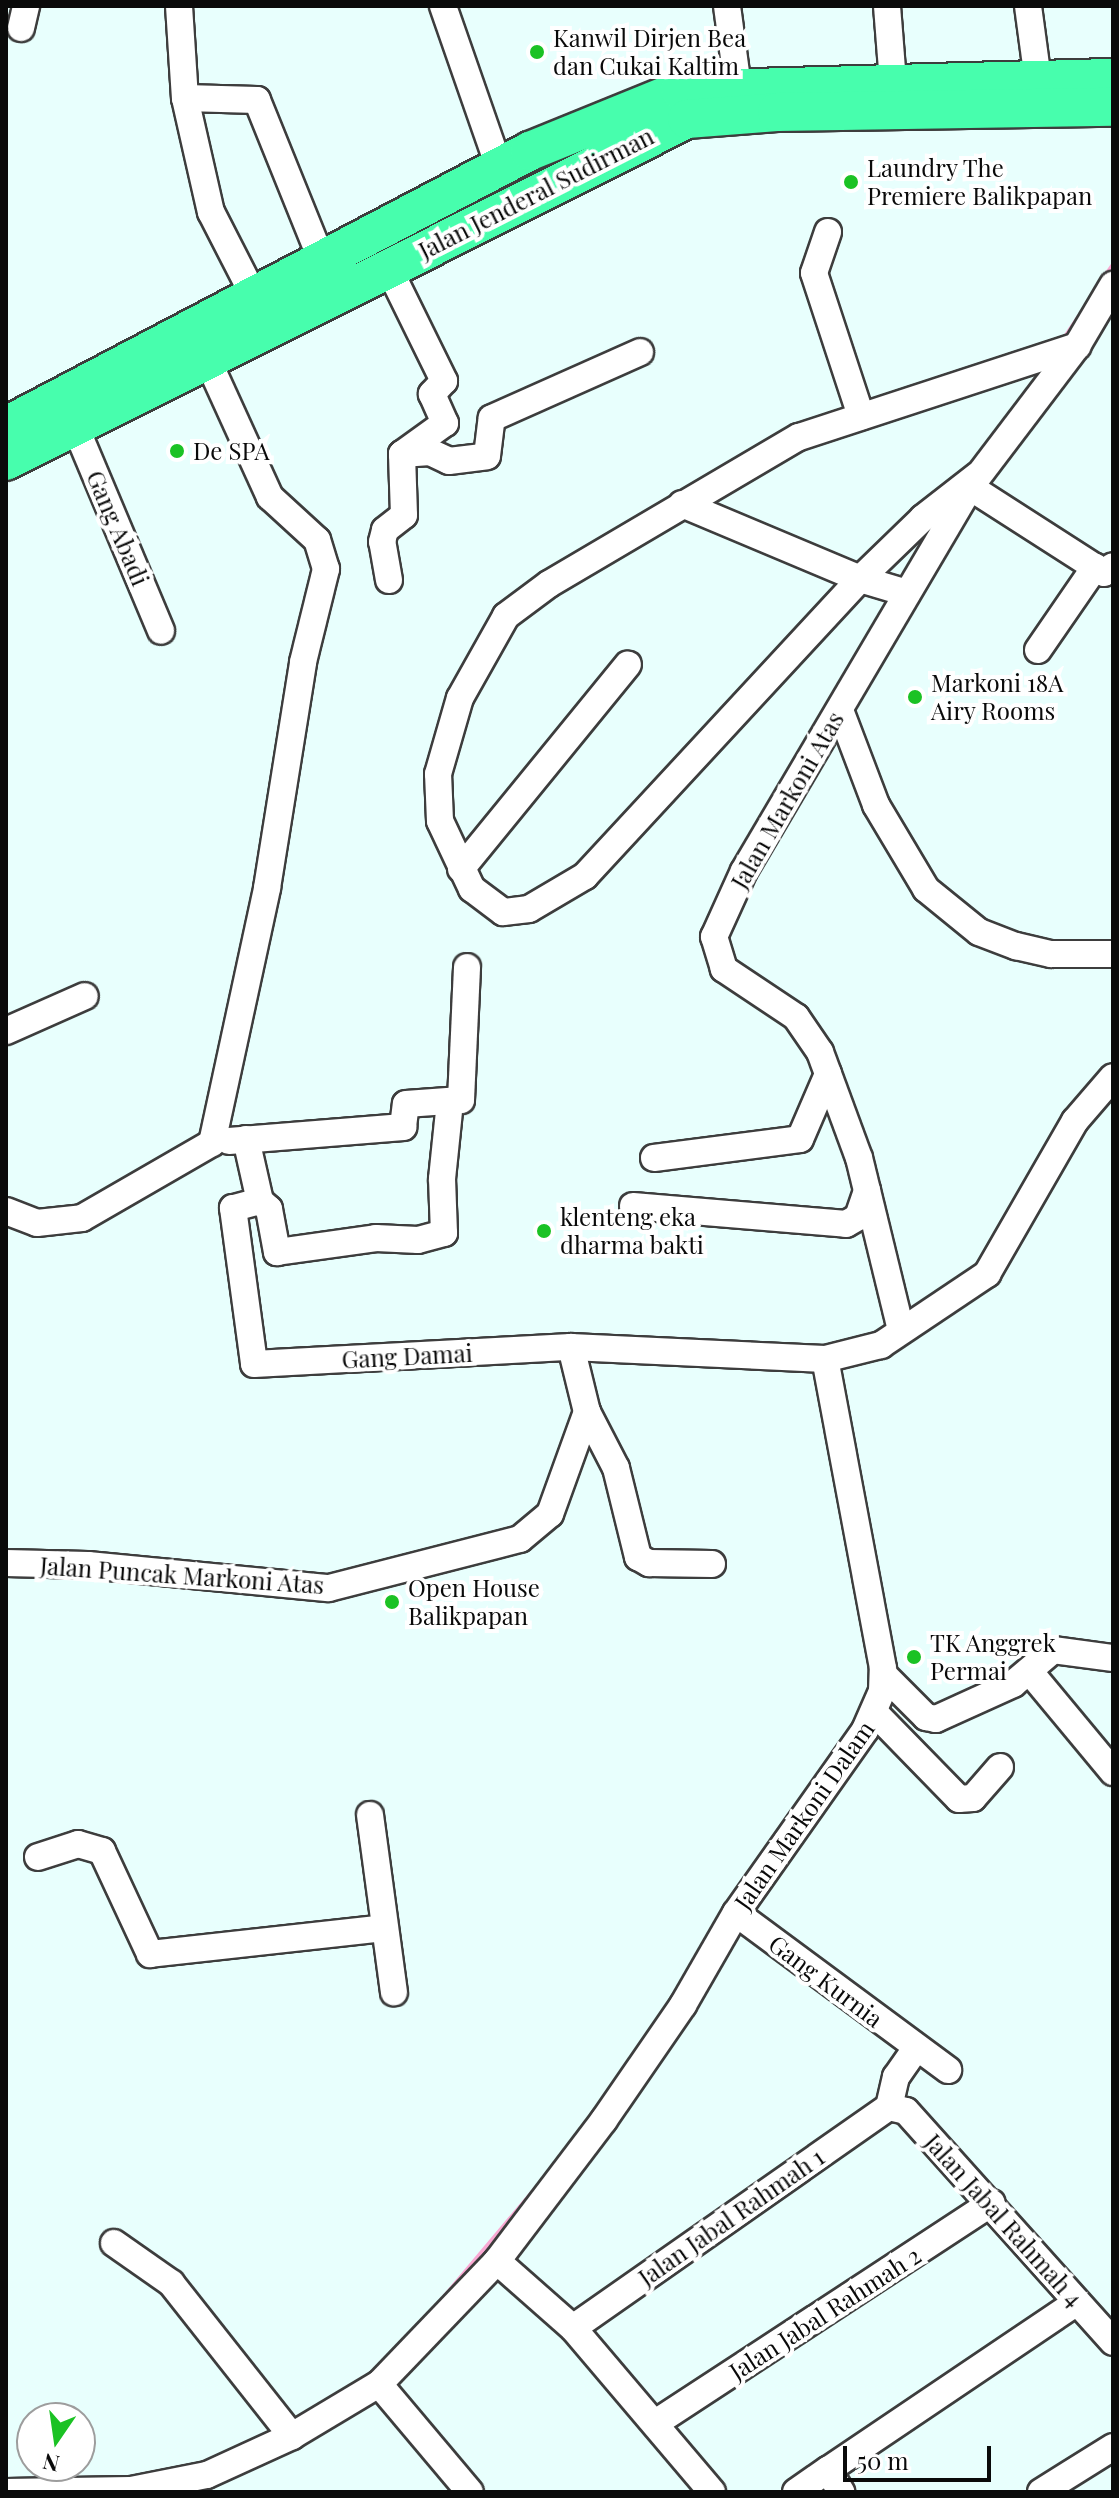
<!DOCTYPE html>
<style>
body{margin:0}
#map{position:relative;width:1119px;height:2498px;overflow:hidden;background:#e8fffd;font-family:"Playfair Display",serif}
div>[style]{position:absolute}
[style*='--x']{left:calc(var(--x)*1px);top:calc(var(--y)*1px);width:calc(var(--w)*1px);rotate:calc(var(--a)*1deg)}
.stream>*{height:6px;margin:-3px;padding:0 3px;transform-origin:3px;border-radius:3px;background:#faa9d3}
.roads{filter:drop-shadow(2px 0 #3d3d3d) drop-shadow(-2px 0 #3d3d3d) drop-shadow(0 2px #3d3d3d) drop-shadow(0 -2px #3d3d3d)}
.minor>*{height:26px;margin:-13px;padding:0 13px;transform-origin:13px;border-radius:13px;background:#fff}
.highway>*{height:38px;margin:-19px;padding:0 19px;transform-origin:19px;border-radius:19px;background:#47fead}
.dots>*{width:22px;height:22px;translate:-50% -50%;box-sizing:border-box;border:4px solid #fff;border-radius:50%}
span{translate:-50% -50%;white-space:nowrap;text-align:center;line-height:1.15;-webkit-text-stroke:8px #fff;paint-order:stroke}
.poi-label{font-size:24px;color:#0a0a0a}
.left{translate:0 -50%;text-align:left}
.street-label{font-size:24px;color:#0a0a0a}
.frame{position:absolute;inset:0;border:8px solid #0a0a0a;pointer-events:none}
.north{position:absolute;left:16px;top:2402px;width:80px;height:80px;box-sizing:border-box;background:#fff;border:2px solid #9d9d9d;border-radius:50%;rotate:193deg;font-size:22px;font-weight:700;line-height:32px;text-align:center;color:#0a0a0a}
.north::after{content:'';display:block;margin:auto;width:28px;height:36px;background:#1bc224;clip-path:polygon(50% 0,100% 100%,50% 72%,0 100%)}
.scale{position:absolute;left:843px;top:2446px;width:148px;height:36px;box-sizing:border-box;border:4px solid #0a0a0a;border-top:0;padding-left:10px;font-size:24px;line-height:28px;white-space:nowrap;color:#0a0a0a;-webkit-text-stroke:6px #fff;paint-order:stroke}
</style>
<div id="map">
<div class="stream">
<div style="--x:1104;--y:279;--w:16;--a:-55"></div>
<div style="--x:1064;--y:340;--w:29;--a:-56"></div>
<div style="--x:446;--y:2296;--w:141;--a:-49.9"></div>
</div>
<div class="roads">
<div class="minor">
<div style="--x:179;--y:6;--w:92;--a:86.3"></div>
<div style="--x:185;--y:98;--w:72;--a:1.6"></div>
<div style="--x:257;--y:100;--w:174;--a:68"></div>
<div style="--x:443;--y:6;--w:170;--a:70.8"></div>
<div style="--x:727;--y:6;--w:82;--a:82.3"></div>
<div style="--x:887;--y:6;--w:76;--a:85.5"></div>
<div style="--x:1028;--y:6;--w:75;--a:82.3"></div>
<div style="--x:21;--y:28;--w:23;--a:-77"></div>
<div style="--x:185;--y:98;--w:117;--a:77.2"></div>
<div style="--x:211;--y:212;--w:94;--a:62.9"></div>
<div style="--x:828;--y:232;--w:43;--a:108.9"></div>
<div style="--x:814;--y:273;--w:151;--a:71.8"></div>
<div style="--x:388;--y:267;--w:127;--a:63.8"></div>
<div style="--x:444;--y:381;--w:18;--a:133"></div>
<div style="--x:432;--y:394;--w:32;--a:66"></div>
<div style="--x:445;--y:423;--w:53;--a:144.2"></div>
<div style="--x:402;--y:454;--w:28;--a:-4"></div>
<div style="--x:430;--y:452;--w:21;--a:25"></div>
<div style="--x:449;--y:461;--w:38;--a:-7"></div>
<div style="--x:487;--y:456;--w:38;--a:-83"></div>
<div style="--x:492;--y:418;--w:162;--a:-24"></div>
<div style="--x:75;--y:426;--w:222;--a:67.2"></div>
<div style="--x:978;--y:475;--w:70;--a:142"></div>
<div style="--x:923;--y:518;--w:88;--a:135.9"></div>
<div style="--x:860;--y:579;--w:405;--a:132.8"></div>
<div style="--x:585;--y:876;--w:65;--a:149.5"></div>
<div style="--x:529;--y:909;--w:26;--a:173"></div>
<div style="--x:503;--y:912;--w:39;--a:-143"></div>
<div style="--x:472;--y:889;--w:75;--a:-115.2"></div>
<div style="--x:440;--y:821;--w:47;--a:-92.4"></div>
<div style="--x:438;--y:774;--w:79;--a:-73.9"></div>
<div style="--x:460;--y:698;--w:94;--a:-60.7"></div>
<div style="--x:506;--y:616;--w:54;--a:-36.7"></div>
<div style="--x:549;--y:584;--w:290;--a:-30.5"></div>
<div style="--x:799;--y:437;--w:293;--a:-18.1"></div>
<div style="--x:970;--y:487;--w:159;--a:32.7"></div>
<div style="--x:1104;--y:573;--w:11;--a:-38"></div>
<div style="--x:682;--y:504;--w:193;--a:22.8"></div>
<div style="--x:860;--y:579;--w:49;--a:16.6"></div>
<div style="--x:389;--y:580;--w:39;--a:-100"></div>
<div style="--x:382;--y:542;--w:12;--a:-76"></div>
<div style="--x:385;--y:530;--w:24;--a:-38"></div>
<div style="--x:404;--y:515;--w:61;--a:-91.9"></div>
<div style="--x:1038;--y:650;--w:101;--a:-55.5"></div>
<div style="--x:840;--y:710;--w:102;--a:69.2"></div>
<div style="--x:876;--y:805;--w:98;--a:59.2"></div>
<div style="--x:926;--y:889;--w:68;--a:39.1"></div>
<div style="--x:979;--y:932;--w:40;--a:21"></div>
<div style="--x:1016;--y:946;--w:36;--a:13"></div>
<div style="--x:1051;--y:954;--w:62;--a:0"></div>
<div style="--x:461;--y:869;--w:264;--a:-50.8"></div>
<div style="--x:6;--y:1031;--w:86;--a:-23.9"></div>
<div style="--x:246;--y:1139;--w:64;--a:77.3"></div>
<div style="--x:260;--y:1201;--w:28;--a:165"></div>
<div style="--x:233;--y:1208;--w:157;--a:82.3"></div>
<div style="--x:254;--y:1364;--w:317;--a:-3.1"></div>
<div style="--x:571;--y:1347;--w:254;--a:2.7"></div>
<div style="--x:825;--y:1359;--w:58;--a:-14"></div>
<div style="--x:881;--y:1345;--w:128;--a:-33.8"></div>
<div style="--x:987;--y:1274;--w:177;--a:-60.1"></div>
<div style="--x:1075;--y:1121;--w:58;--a:-49.2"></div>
<div style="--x:229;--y:1141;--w:175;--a:-4.6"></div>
<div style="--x:403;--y:1127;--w:23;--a:-83"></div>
<div style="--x:406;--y:1104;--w:55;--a:-4.2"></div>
<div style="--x:461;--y:1100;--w:133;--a:-87.4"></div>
<div style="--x:654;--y:1158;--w:147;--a:-7.4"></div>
<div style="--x:800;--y:1139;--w:71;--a:-66.7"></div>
<div style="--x:260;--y:1201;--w:12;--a:42"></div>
<div style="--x:269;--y:1209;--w:44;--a:79.5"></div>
<div style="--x:277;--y:1252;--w:100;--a:-8"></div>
<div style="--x:376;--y:1238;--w:42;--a:2.7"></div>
<div style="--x:418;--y:1240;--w:27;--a:-15"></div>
<div style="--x:444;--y:1233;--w:54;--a:-92.1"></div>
<div style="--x:442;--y:1179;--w:78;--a:-84.1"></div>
<div style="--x:633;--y:1206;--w:214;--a:4.8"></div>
<div style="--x:846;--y:1224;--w:14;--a:-30"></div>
<div style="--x:858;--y:1217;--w:28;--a:-71"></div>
<div style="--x:6;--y:1211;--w:33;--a:21"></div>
<div style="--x:37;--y:1223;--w:45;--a:-6.3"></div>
<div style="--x:82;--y:1218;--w:150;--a:-30"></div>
<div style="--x:212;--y:1143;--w:261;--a:-77.8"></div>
<div style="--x:267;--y:888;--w:229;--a:-80.9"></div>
<div style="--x:303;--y:662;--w:96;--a:-76.1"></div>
<div style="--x:326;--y:569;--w:30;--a:-107"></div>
<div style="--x:317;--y:540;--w:64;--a:-137.5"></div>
<div style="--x:270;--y:497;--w:152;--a:-114.5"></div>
<div style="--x:901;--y:1330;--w:177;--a:-103.7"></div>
<div style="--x:859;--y:1158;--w:113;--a:-110.2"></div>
<div style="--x:820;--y:1052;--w:42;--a:-124.4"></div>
<div style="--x:796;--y:1017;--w:87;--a:-146.3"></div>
<div style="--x:724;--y:969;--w:34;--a:-107"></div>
<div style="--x:714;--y:937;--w:72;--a:-65.6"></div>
<div style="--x:744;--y:871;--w:446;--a:-59.5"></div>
<div style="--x:970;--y:487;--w:177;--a:-52.8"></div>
<div style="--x:1077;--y:346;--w:71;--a:-59.5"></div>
<div style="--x:587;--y:1412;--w:63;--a:62.6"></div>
<div style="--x:616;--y:1468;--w:92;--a:76.1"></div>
<div style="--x:638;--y:1557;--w:13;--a:29"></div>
<div style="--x:649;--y:1563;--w:63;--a:0.9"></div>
<div style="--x:6;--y:1563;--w:82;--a:1.4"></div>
<div style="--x:88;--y:1565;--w:242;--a:5.5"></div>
<div style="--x:329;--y:1588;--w:197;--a:-14.4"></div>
<div style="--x:520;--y:1539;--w:39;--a:-40"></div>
<div style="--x:550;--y:1514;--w:109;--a:-70.1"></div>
<div style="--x:587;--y:1412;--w:67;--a:-103.8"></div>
<div style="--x:1030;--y:1672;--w:130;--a:50.3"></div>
<div style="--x:883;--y:1674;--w:61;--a:45"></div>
<div style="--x:926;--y:1717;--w:10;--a:11"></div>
<div style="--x:936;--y:1719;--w:85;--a:-24.4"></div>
<div style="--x:1013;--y:1684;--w:52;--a:-40.4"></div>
<div style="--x:1053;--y:1650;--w:61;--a:7.6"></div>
<div style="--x:875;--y:1713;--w:120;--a:45.7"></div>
<div style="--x:959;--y:1799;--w:14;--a:-4"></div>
<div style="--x:973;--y:1798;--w:41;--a:-48.9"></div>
<div style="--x:370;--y:1815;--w:179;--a:82.3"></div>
<div style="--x:38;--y:1857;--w:42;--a:-18"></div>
<div style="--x:78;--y:1844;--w:25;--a:16"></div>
<div style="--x:102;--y:1851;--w:114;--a:65"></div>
<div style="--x:150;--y:1954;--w:236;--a:-6.3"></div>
<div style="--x:736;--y:1913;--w:264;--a:36.5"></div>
<div style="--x:889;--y:2107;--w:17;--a:13"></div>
<div style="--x:906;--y:2111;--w:310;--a:48.1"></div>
<div style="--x:889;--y:2107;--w:31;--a:-77"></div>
<div style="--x:896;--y:2077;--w:35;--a:-55"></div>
<div style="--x:114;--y:2243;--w:70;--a:35.1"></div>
<div style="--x:171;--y:2283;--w:195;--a:51.7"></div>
<div style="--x:497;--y:2261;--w:101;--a:41.4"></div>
<div style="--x:573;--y:2328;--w:215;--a:49.7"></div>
<div style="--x:573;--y:2328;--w:386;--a:-35"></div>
<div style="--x:379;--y:2384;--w:141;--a:49.9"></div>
<div style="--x:657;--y:2422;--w:400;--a:-33.2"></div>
<div style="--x:828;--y:2470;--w:300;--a:-34"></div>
<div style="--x:6;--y:2492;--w:125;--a:-0.9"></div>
<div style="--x:131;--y:2490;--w:77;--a:-11.2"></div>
<div style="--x:207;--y:2475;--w:94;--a:-24.6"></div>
<div style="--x:292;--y:2436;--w:101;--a:-30.9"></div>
<div style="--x:379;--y:2384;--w:170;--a:-46.2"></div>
<div style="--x:497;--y:2261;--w:177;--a:-52.8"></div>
<div style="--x:604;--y:2120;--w:140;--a:-55.5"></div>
<div style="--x:683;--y:2005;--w:106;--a:-60.1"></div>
<div style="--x:736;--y:1913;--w:224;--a:-54.8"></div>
<div style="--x:865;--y:1730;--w:43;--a:-66.4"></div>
<div style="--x:882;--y:1691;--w:23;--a:-88"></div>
<div style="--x:883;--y:1668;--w:314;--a:-100.6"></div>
<div style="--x:796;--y:2492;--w:39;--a:-35"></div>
<div style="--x:828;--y:2470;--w:26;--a:59"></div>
<div style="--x:1041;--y:2492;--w:85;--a:-32"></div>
</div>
<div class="highway">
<div style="--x:6;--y:426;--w:592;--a:-27.69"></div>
<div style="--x:530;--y:151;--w:162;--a:-22.1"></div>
<div style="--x:680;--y:90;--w:433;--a:-1.6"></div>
<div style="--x:6;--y:461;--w:762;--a:-26.67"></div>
<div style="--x:687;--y:119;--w:90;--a:-4.4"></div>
<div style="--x:777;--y:112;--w:336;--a:-0.9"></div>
</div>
</div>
<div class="dots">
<div style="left:537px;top:52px;background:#1bc224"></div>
<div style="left:851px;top:182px;background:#1bc224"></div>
<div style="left:177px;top:451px;background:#1bc224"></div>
<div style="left:915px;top:697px;background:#1bc224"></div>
<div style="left:544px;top:1231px;background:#1bc224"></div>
<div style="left:392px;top:1602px;background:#1bc224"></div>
<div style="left:914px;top:1657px;background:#1bc224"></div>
</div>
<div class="poi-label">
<span class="left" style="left:553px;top:52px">Kanwil Dirjen Bea<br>dan Cukai Kaltim</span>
<span class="left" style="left:867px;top:182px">Laundry The<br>Premiere Balikpapan</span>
<span class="left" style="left:193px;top:451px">De SPA</span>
<span class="left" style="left:931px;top:697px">Markoni 18A<br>Airy Rooms</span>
<span class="left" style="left:560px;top:1231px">klenteng eka<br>dharma bakti</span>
<span class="left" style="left:408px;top:1602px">Open House<br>Balikpapan</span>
<span class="left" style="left:930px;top:1657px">TK Anggrek<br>Permai</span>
</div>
<div class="street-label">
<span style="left:536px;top:193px;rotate:-27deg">Jalan Jenderal Sudirman</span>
<span style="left:118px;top:528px;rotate:67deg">Gang Abadi</span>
<span style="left:787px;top:800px;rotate:-60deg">Jalan Markoni Atas</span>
<span style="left:407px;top:1356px;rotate:-3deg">Gang Damai</span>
<span style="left:182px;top:1575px;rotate:4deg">Jalan Puncak Markoni Atas</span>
<span style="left:804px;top:1815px;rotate:-55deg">Jalan Markoni Dalam</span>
<span style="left:826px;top:1981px;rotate:37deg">Gang Kurnia</span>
<span style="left:731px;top:2217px;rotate:-35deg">Jalan Jabal Rahmah 1</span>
<span style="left:1004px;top:2220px;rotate:48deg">Jalan Jabal Rahmah 4</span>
<span style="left:825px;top:2313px;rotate:-33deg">Jalan Jabal Rahmah 2</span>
</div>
<div class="frame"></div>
<div class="north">N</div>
<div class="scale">50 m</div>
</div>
